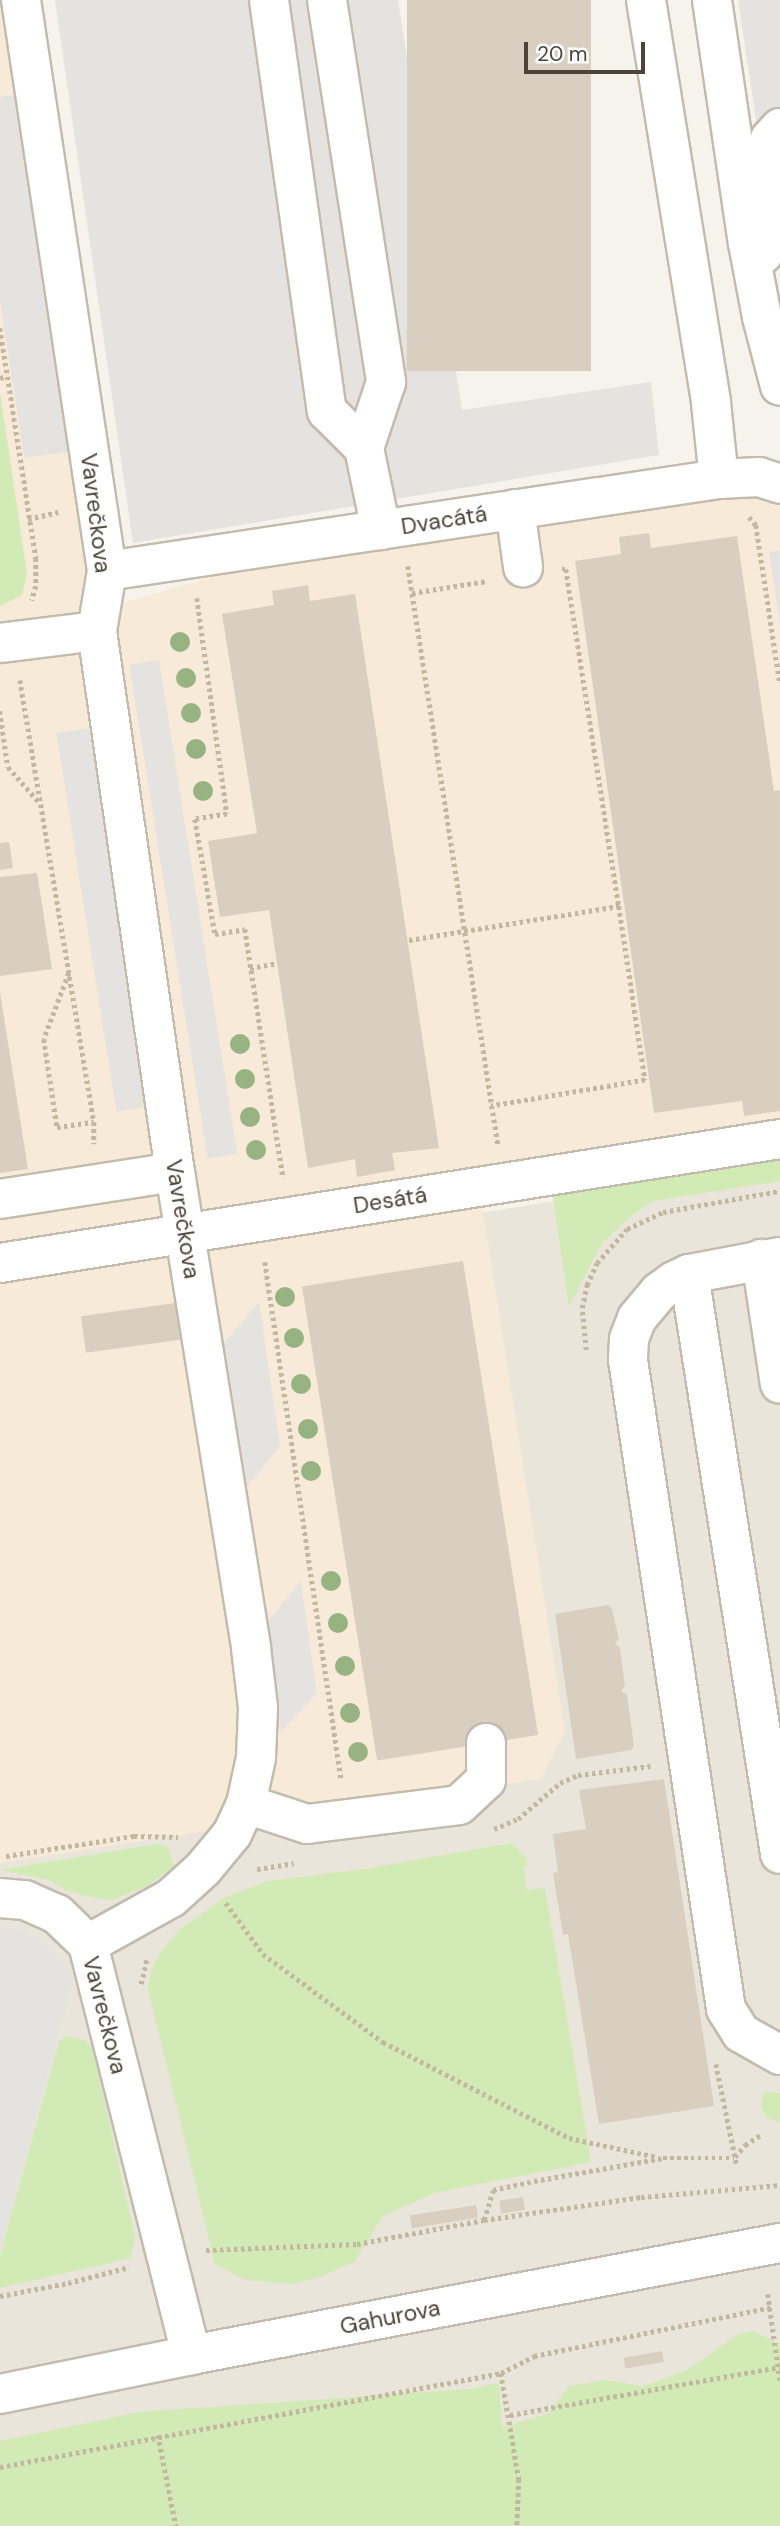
<!DOCTYPE html>
<meta charset="utf-8">
<style>
body{margin:0}
#map{position:relative;width:780px;height:2526px;overflow:hidden;background:#f6f3ec;font-family:"DM Sans",sans-serif}
div>[style]{position:absolute}
[style*='--x']{left:calc(var(--x)*1px);top:calc(var(--y)*1px);width:calc(var(--w)*1px);rotate:calc(var(--a)*1deg)}
.residential>*{inset:0;background:#eae5da}
.commercial>*{inset:0;background:#f7ead8}
.green>*{inset:0;background:#d2eab5}
.parking>*{inset:0;background:#e5e3e0;transform-origin:0 0}
.building>*{inset:0;background:#d8cfc1;transform-origin:0 0}
.path>*{height:4.5px;margin-top:-2.25px;transform-origin:0;background:repeating-linear-gradient(90deg,#c4b79f 0 3.5px,transparent 0 7px)}
.roads{filter:drop-shadow(2px 0 #c2bbae) drop-shadow(-2px 0 #c2bbae) drop-shadow(0 2px #c2bbae) drop-shadow(0 -2px #c2bbae)}
.minor>*{height:38px;margin:-19px;padding:0 19px;transform-origin:19px;border-radius:19px;background:#fff}
.trees>*{width:20px;height:20px;margin:-10px;border-radius:50%;background:#97b381}
span{translate:-50% -50%;white-space:nowrap;text-align:center;line-height:1.15;-webkit-text-stroke:6px #fff;paint-order:stroke}
.street-label{font-size:23px;color:#4b4439}
.scale{position:absolute;left:524px;top:42px;width:121px;height:32px;box-sizing:border-box;border:4px solid #4b4439;border-top:0;padding-left:9px;font-size:21px;line-height:24px;white-space:nowrap;color:#4b4439;-webkit-text-stroke:5px #fff;paint-order:stroke}
</style>
<div id="map">
<div class="residential">
<div style="clip-path:polygon(0 0,7px 0,123px 599px,217px 1254px,780px 1166px,780px 2526px,0 2526px)"></div>
</div>
<div class="commercial">
<div style="clip-path:polygon(0 3px,73px 451px,91px 612px,244px 568px,780px 489px,780px 1128px,477px 1173px,565px 1731px,541px 1779px,0 1863px)"></div>
</div>
<div class="green">
<div style="clip-path:polygon(0 392px,27px 574px,22px 595px,0 606px)"></div>
<div style="clip-path:polygon(780px 1156px,780px 1181px,653px 1201px,630px 1217px,602px 1243px,569px 1306px,552px 1191px)"></div>
<div style="clip-path:polygon(511px 1843px,527px 1859px,527px 1866px,523px 1867px,527px 1890px,545px 1888px,591px 2162px,434px 2193px,383px 2216px,354px 2262px,320px 2277px,293px 2284px,245px 2280px,215px 2264px,148px 1989px,152px 1968px,162px 1950px,180px 1929px,226px 1897px,268px 1881px,364px 1869px)"></div>
<div style="clip-path:polygon(158px 1844px,168px 1847px,174px 1866px,146px 1887px,111px 1900px,90px 1897px,67px 1891px,49px 1880px,0 1870px)"></div>
<div style="clip-path:polygon(66px 2036px,85px 2040px,93px 2050px,135px 2238px,131px 2258px,0 2288px,0 2256px,59px 2041px)"></div>
<div style="clip-path:polygon(764px 2092px,780px 2093px,780px 2123px,766px 2117px,761px 2106px)"></div>
<div style="clip-path:polygon(753px 2331px,780px 2344px,780px 2526px,0 2526px,0 2441px,139px 2412px,469px 2389px,499px 2383px,502px 2427px,548px 2414px,569px 2386px,606px 2380px,642px 2386px,655px 2382px,687px 2370px,738px 2334px)"></div>
</div>
<div class="parking">
<div style="clip-path:polygon(55px 0,398px 0,462px 410px,651px 382px,659px 455px,133px 543px)"></div>
<div style="clip-path:polygon(738px 0,780px 0,780px 121px,757px 126px)"></div>
<div style="clip-path:polygon(20px 94px,73px 451px,24px 458px,0 300px,0 97px)"></div>
<div style="clip-path:polygon(780px 550px,780px 625px,769px 552px)"></div>
<div style="left:159px;top:660px;width:500px;height:30px;rotate:81deg"></div>
<div style="left:89px;top:728px;width:383px;height:33px;rotate:81deg"></div>
<div style="clip-path:polygon(259px 1302px,280px 1446px,247px 1487px,224px 1343px)"></div>
<div style="clip-path:polygon(301px 1581px,317px 1693px,281px 1732px,268px 1621px)"></div>
<div style="clip-path:polygon(0 1926px,14px 1928px,40px 1939px,59px 1957px,74px 1978px,0 2251px)"></div>
</div>
<div class="building">
<div style="left:407px;top:0;width:184px;height:371px"></div>
<div style="clip-path:polygon(649px 533px,651px 548px,737px 536px,774px 791px,780px 790px,780px 1111px,744px 1116px,742px 1101px,654px 1113px,575px 561px,621px 554px,619px 537px)"></div>
<div style="clip-path:polygon(308px 585px,310px 601px,355px 594px,439px 1148px,392px 1153px,395px 1170px,357px 1177px,355px 1159px,308px 1168px,269px 910px,220px 917px,208px 841px,257px 833px,222px 614px,274px 605px,272px 591px)"></div>
<div style="clip-path:polygon(9px 842px,13px 868px,0 870px,0 843px)"></div>
<div style="clip-path:polygon(37px 873px,52px 969px,0 976px,0 877px)"></div>
<div style="clip-path:polygon(0 992px,28px 1169px,0 1173px)"></div>
<div style="left:463px;top:1261px;width:480px;height:163px;rotate:81deg"></div>
<div style="left:175px;top:1303px;width:37px;height:95px;rotate:82deg"></div>
<div style="clip-path:polygon(608px 1605px,612px 1609px,619px 1639px,615px 1643px,620px 1648px,625px 1686px,621px 1691px,627px 1695px,634px 1746px,631px 1750px,576px 1759px,555px 1614px)"></div>
<div style="clip-path:polygon(664px 1779px,714px 2106px,599px 2124px,568px 1934px,563px 1935px,553px 1873px,558px 1872px,553px 1834px,586px 1829px,579px 1790px)"></div>
<div style="left:523px;top:2197px;width:13px;height:24px;rotate:81deg"></div>
<div style="left:476px;top:2205px;width:13px;height:67px;rotate:81deg"></div>
<div style="left:662px;top:2351px;width:11px;height:39px;rotate:80deg"></div>
</div>
<div class="path">
<div style="--x:0;--y:328;--w:233;--a:81.1"></div>
<div style="--x:36;--y:558;--w:28;--a:90"></div>
<div style="--x:36;--y:586;--w:15;--a:106"></div>
<div style="--x:0;--y:378;--w:7;--a:-16"></div>
<div style="--x:749;--y:517;--w:11;--a:49"></div>
<div style="--x:756;--y:525;--w:160;--a:81.4"></div>
<div style="--x:28;--y:519;--w:31;--a:-13"></div>
<div style="--x:408;--y:566;--w:586;--a:81.16"></div>
<div style="--x:562;--y:569;--w:4;--a:0"></div>
<div style="--x:566;--y:569;--w:341;--a:81.1"></div>
<div style="--x:412;--y:593;--w:76;--a:-9.1"></div>
<div style="--x:197;--y:598;--w:218;--a:82.1"></div>
<div style="--x:227;--y:814;--w:32;--a:171"></div>
<div style="--x:195;--y:819;--w:117;--a:80.1"></div>
<div style="--x:215;--y:934;--w:30;--a:-9"></div>
<div style="--x:245;--y:929;--w:252;--a:81.3"></div>
<div style="--x:20;--y:680;--w:448;--a:80.5"></div>
<div style="--x:94;--y:1122;--w:22;--a:90"></div>
<div style="--x:0;--y:711;--w:57;--a:81.9"></div>
<div style="--x:8;--y:767;--w:48;--a:48.4"></div>
<div style="--x:409;--y:940;--w:213;--a:-9.2"></div>
<div style="--x:619;--y:906;--w:176;--a:81.5"></div>
<div style="--x:645;--y:1080;--w:156;--a:170.4"></div>
<div style="--x:250;--y:968;--w:27;--a:-10"></div>
<div style="--x:69;--y:973;--w:71;--a:110.7"></div>
<div style="--x:44;--y:1039;--w:89;--a:81.6"></div>
<div style="--x:57;--y:1127;--w:37;--a:-8"></div>
<div style="--x:265;--y:1262;--w:522;--a:81.62"></div>
<div style="--x:586;--y:1350;--w:42;--a:-95.4"></div>
<div style="--x:582;--y:1308;--w:24;--a:-78"></div>
<div style="--x:587;--y:1285;--w:24;--a:-66"></div>
<div style="--x:597;--y:1263;--w:45;--a:-48.6"></div>
<div style="--x:627;--y:1229;--w:40;--a:-25"></div>
<div style="--x:663;--y:1212;--w:119;--a:-10.2"></div>
<div style="--x:494;--y:1829;--w:26;--a:-23"></div>
<div style="--x:518;--y:1819;--w:55;--a:-40.6"></div>
<div style="--x:560;--y:1783;--w:20;--a:-24"></div>
<div style="--x:578;--y:1775;--w:73;--a:-7.1"></div>
<div style="--x:6;--y:1856;--w:130;--a:-8.9"></div>
<div style="--x:134;--y:1836;--w:44;--a:1.3"></div>
<div style="--x:257;--y:1869;--w:37;--a:-9"></div>
<div style="--x:226;--y:1903;--w:63;--a:54"></div>
<div style="--x:263;--y:1954;--w:149;--a:36.3"></div>
<div style="--x:383;--y:2042;--w:209;--a:27.3"></div>
<div style="--x:569;--y:2138;--w:91;--a:12.1"></div>
<div style="--x:141;--y:1984;--w:26;--a:-77"></div>
<div style="--x:716;--y:2064;--w:104;--a:78.4"></div>
<div style="--x:735;--y:2157;--w:16;--a:-50"></div>
<div style="--x:745;--y:2145;--w:20;--a:-33"></div>
<div style="--x:484;--y:2220;--w:159;--a:-8.3"></div>
<div style="--x:641;--y:2197;--w:140;--a:-4.9"></div>
<div style="--x:206;--y:2250;--w:151;--a:-2.3"></div>
<div style="--x:357;--y:2244;--w:129;--a:-10.7"></div>
<div style="--x:484;--y:2220;--w:31;--a:-73"></div>
<div style="--x:493;--y:2190;--w:42;--a:-12.4"></div>
<div style="--x:534;--y:2181;--w:131;--a:-10.1"></div>
<div style="--x:663;--y:2158;--w:71;--a:0"></div>
<div style="--x:768;--y:2294;--w:87;--a:82.1"></div>
<div style="--x:0;--y:2296;--w:69;--a:-10.8"></div>
<div style="--x:68;--y:2283;--w:63;--a:-14.7"></div>
<div style="--x:501;--y:2373;--w:108;--a:80.4"></div>
<div style="--x:519;--y:2479;--w:47;--a:92.4"></div>
<div style="--x:510;--y:2415;--w:274;--a:-10.1"></div>
<div style="--x:158;--y:2435;--w:93;--a:78.8"></div>
<div style="--x:0;--y:2467;--w:510;--a:-10.63"></div>
<div style="--x:501;--y:2373;--w:37;--a:-27"></div>
<div style="--x:534;--y:2356;--w:243;--a:-11.6"></div>
</div>
<div class="roads">
<div class="minor">
<div style="--x:21;--y:0;--w:577;--a:81.43"></div>
<div style="--x:107;--y:571;--w:61;--a:99.5"></div>
<div style="--x:97;--y:631;--w:547;--a:81.8"></div>
<div style="--x:175;--y:1172;--w:482;--a:80.9"></div>
<div style="--x:251;--y:1648;--w:60;--a:83.3"></div>
<div style="--x:258;--y:1708;--w:50;--a:92.3"></div>
<div style="--x:256;--y:1758;--w:47;--a:102.3"></div>
<div style="--x:246;--y:1804;--w:33;--a:115"></div>
<div style="--x:232;--y:1834;--w:45;--a:129.6"></div>
<div style="--x:203;--y:1869;--w:43;--a:137.8"></div>
<div style="--x:171;--y:1898;--w:95;--a:151"></div>
<div style="--x:269;--y:0;--w:415;--a:82"></div>
<div style="--x:327;--y:411;--w:52;--a:45"></div>
<div style="--x:364;--y:448;--w:84;--a:78.3"></div>
<div style="--x:327;--y:0;--w:387;--a:81.2"></div>
<div style="--x:386;--y:382;--w:70;--a:108.4"></div>
<div style="--x:646;--y:0;--w:408;--a:80.8"></div>
<div style="--x:711;--y:403;--w:76;--a:84"></div>
<div style="--x:712;--y:0;--w:246;--a:81.6"></div>
<div style="--x:748;--y:243;--w:75;--a:79.3"></div>
<div style="--x:762;--y:317;--w:71;--a:75.4"></div>
<div style="--x:763;--y:254;--w:25;--a:-79"></div>
<div style="--x:768;--y:229;--w:77;--a:-90.7"></div>
<div style="--x:767;--y:152;--w:13;--a:-77"></div>
<div style="--x:770;--y:139;--w:15;--a:-48"></div>
<div style="--x:515;--y:509;--w:59;--a:82.1"></div>
<div style="--x:107;--y:571;--w:619;--a:-8.55"></div>
<div style="--x:719;--y:479;--w:40;--a:-2.9"></div>
<div style="--x:759;--y:477;--w:22;--a:18"></div>
<div style="--x:0;--y:643;--w:98;--a:-7.1"></div>
<div style="--x:0;--y:1199;--w:177;--a:-8.8"></div>
<div style="--x:780;--y:1257;--w:93;--a:169.4"></div>
<div style="--x:689;--y:1274;--w:17;--a:155"></div>
<div style="--x:674;--y:1281;--w:19;--a:144"></div>
<div style="--x:659;--y:1292;--w:34;--a:130"></div>
<div style="--x:637;--y:1318;--w:22;--a:111"></div>
<div style="--x:629;--y:1339;--w:21;--a:93"></div>
<div style="--x:628;--y:1360;--w:656;--a:81.41"></div>
<div style="--x:726;--y:2009;--w:28;--a:58"></div>
<div style="--x:741;--y:2033;--w:45;--a:29.4"></div>
<div style="--x:761;--y:1259;--w:126;--a:81.4"></div>
<div style="--x:0;--y:1263;--w:790;--a:-9.03"></div>
<div style="--x:689;--y:1274;--w:587;--a:81.08"></div>
<div style="--x:246;--y:1804;--w:64;--a:18.2"></div>
<div style="--x:307;--y:1824;--w:153;--a:-7.1"></div>
<div style="--x:459;--y:1805;--w:37;--a:-43"></div>
<div style="--x:486;--y:1780;--w:37;--a:-90"></div>
<div style="--x:0;--y:1898;--w:25;--a:5"></div>
<div style="--x:25;--y:1900;--w:35;--a:24"></div>
<div style="--x:57;--y:1914;--w:43;--a:44.1"></div>
<div style="--x:88;--y:1944;--w:424;--a:75.9"></div>
<div style="--x:0;--y:2394;--w:195;--a:-11.5"></div>
<div style="--x:191;--y:2355;--w:600;--a:-10.77"></div>
</div>
</div>
<div class="trees">
<div style="left:180px;top:642px"></div>
<div style="left:186px;top:678px"></div>
<div style="left:191px;top:713px"></div>
<div style="left:196px;top:749px"></div>
<div style="left:203px;top:791px"></div>
<div style="left:240px;top:1044px"></div>
<div style="left:245px;top:1079px"></div>
<div style="left:250px;top:1117px"></div>
<div style="left:256px;top:1150px"></div>
<div style="left:285px;top:1297px"></div>
<div style="left:294px;top:1338px"></div>
<div style="left:301px;top:1384px"></div>
<div style="left:308px;top:1429px"></div>
<div style="left:311px;top:1471px"></div>
<div style="left:331px;top:1581px"></div>
<div style="left:338px;top:1623px"></div>
<div style="left:345px;top:1666px"></div>
<div style="left:350px;top:1713px"></div>
<div style="left:358px;top:1752px"></div>
</div>
<div class="street-label">
<span style="left:96px;top:513px;rotate:83deg">Vavrečkova</span>
<span style="left:444px;top:520px;rotate:-9deg">Dvacátá</span>
<span style="left:390px;top:1200px;rotate:-9deg">Desátá</span>
<span style="left:183px;top:1219px;rotate:81deg">Vavrečkova</span>
<span style="left:105px;top:2015px;rotate:76deg">Vavrečkova</span>
<span style="left:390px;top:2317px;rotate:-11deg">Gahurova</span>
</div>
<div class="scale">20 m</div>
</div>
